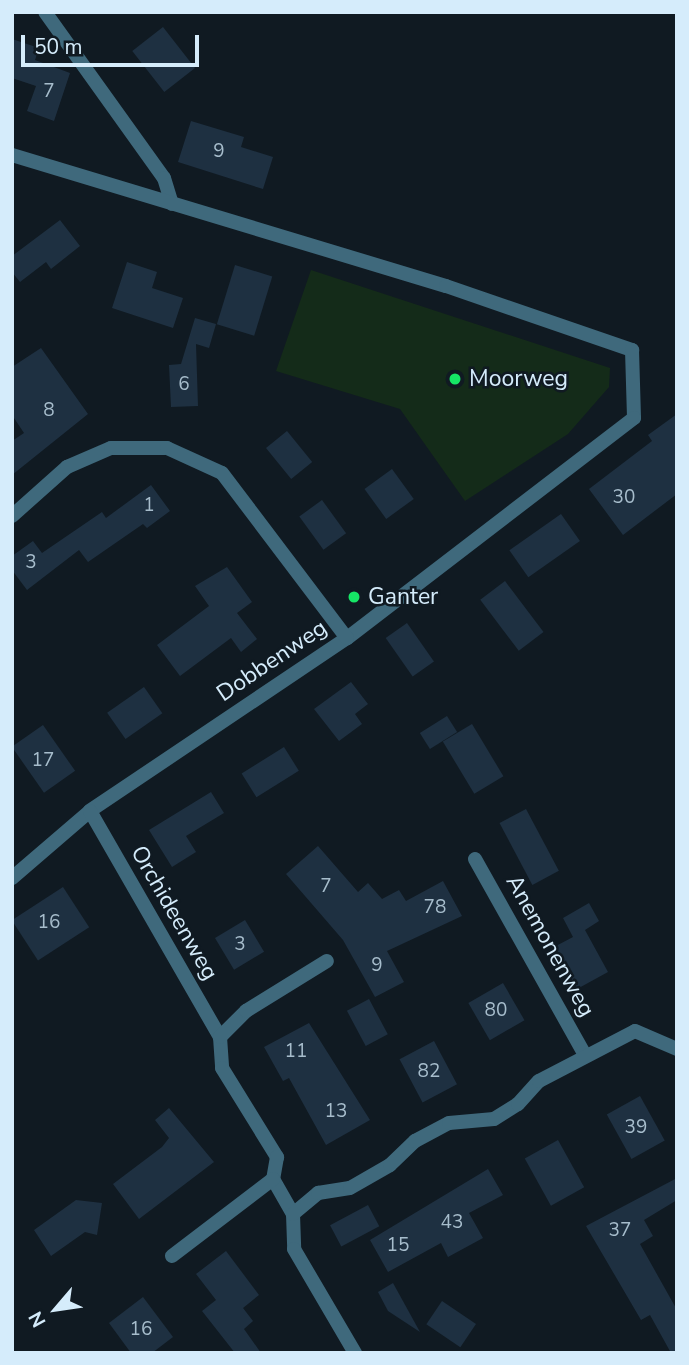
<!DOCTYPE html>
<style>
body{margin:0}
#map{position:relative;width:689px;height:1365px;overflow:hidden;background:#101a22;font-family:"Nunito Sans",sans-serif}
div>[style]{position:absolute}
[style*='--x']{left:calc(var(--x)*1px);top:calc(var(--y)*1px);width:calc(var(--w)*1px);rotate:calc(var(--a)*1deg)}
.green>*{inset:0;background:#142b19}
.building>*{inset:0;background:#1e3041;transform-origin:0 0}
.street>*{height:14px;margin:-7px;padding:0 7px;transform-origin:7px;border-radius:7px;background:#3f697c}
.dots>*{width:19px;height:19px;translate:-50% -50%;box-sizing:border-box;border:4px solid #101a22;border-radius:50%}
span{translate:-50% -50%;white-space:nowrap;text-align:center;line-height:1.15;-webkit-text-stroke:5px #101a22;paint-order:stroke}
.number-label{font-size:19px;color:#a7bdcc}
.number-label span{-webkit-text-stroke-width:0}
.poi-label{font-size:23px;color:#d5ecfb}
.left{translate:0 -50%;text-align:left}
.street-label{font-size:23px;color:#d5ecfb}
.frame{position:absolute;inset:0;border:14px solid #d5ecfb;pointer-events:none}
.north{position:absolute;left:21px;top:1274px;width:70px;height:70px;-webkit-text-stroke:5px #101a22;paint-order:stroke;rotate:241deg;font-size:19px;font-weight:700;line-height:28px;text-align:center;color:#d5ecfb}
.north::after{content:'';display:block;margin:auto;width:24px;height:32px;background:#d5ecfb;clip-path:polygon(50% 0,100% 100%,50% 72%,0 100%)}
.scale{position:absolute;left:21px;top:35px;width:178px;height:32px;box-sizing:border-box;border:4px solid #d5ecfb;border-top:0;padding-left:9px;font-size:21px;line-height:24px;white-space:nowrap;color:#d5ecfb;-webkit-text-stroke:5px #101a22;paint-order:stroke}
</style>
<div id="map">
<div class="green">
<div style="clip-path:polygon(311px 270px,610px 368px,609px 387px,568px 434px,465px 501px,400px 409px,276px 371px)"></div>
</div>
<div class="building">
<div style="left:163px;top:27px;width:52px;height:39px;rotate:52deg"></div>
<div style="clip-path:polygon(12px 39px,39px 48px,35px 60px,70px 73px,54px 121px,27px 111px,36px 86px,12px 78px)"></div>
<div style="clip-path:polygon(191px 121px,244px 137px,241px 147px,273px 157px,263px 189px,178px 162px)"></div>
<div style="clip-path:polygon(60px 220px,80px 246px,51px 269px,46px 262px,20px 282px,12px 272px,12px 256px)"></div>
<div style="clip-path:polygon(127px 262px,157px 272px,152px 288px,183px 298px,173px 328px,112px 308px)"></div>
<div style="left:235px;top:265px;width:39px;height:62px;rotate:17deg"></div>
<div style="clip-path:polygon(195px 318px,216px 324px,209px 348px,196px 344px,198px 406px,171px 407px,169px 365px,181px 364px)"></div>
<div style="clip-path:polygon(41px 348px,88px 414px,12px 475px,12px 441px,24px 433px,12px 415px,12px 367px)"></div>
<div style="clip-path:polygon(677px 414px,677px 494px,623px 535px,589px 489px,652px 441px,648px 435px)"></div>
<div style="left:287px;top:431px;width:40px;height:27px;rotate:51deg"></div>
<div style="left:392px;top:469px;width:37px;height:34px;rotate:54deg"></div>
<div style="clip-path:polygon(151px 485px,170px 511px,147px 528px,143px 524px,88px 562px,79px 550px,27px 590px,12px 570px,12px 556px,33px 541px,42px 553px,102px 512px,106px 518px)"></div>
<div style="left:322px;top:500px;width:41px;height:28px;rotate:54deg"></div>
<div style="left:561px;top:514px;width:33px;height:63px;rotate:55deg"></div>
<div style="clip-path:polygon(227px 567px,252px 602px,237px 613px,257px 639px,241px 652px,231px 638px,180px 676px,157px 645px,209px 606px,195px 586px)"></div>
<div style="left:505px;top:581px;width:64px;height:31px;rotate:53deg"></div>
<div style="left:407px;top:623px;width:47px;height:26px;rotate:55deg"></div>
<div style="clip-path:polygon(351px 682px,368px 704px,355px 714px,362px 724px,339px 741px,314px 709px)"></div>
<div style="left:144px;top:687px;width:32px;height:45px;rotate:55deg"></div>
<div style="left:447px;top:716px;width:19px;height:32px;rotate:58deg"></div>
<div style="left:472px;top:724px;width:61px;height:34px;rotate:59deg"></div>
<div style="left:43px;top:725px;width:56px;height:38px;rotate:55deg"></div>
<div style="left:284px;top:747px;width:28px;height:50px;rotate:58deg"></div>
<div style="clip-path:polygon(211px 792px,224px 813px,186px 836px,196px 852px,172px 867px,149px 830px)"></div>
<div style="left:526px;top:809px;width:70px;height:30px;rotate:62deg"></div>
<div style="clip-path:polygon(318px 846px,358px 892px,368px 883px,382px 899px,399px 890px,406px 901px,443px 881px,462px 916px,387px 951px,404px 982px,375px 997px,343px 940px,286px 874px)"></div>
<div style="left:63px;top:887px;width:48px;height:61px;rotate:57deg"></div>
<div style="clip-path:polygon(589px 903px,599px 921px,585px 930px,608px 972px,577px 989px,554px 947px,573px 937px,563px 918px)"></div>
<div style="left:245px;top:920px;width:37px;height:35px;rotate:59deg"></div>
<div style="left:503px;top:983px;width:43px;height:40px;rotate:60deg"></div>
<div style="left:369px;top:999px;width:40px;height:25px;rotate:62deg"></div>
<div style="clip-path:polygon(309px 1023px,370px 1120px,326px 1145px,289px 1078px,283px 1081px,264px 1047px)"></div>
<div style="left:434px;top:1041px;width:49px;height:39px;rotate:62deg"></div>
<div style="left:640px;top:1096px;width:51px;height:38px;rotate:61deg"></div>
<div style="clip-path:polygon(169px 1108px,214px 1162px,139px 1219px,113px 1184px,162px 1147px,169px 1138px,155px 1120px)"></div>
<div style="left:558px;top:1140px;width:54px;height:38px;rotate:61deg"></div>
<div style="clip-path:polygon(488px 1169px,503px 1195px,469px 1213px,483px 1238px,448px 1257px,441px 1243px,388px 1272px,370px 1240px)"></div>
<div style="clip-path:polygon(677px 1178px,677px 1200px,644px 1220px,653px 1236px,640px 1244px,677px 1310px,677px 1353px,671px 1353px,650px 1315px,641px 1320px,586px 1226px)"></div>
<div style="clip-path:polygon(76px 1200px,102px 1203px,97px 1235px,85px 1232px,51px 1256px,34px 1230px)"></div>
<div style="left:368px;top:1205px;width:24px;height:43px;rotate:62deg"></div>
<div style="clip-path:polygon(226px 1251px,259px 1295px,243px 1308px,253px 1321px,244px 1329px,261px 1353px,235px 1353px,202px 1311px,216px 1300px,196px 1274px)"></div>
<div style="clip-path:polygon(393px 1283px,420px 1332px,388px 1311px,378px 1292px)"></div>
<div style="clip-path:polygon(143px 1297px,173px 1337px,152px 1353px,131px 1353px,109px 1323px)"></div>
<div style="left:442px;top:1301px;width:41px;height:28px;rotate:34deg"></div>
</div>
<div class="street">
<div style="--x:45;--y:12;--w:204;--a:54.4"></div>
<div style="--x:164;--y:178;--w:27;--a:73"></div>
<div style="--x:12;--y:155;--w:453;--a:16.8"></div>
<div style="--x:446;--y:286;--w:197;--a:19"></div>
<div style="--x:632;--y:350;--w:68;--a:88.3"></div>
<div style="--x:634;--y:418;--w:362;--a:142.5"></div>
<div style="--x:347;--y:638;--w:310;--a:146.1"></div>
<div style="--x:90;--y:811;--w:103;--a:139.3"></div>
<div style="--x:12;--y:516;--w:74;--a:-41.7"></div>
<div style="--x:67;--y:467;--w:48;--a:-23.4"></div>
<div style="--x:111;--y:448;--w:56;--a:0"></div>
<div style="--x:167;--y:448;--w:60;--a:24.4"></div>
<div style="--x:222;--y:473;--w:207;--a:52.9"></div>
<div style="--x:90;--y:811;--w:261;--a:60.1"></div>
<div style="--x:220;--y:1037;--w:31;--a:86"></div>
<div style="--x:222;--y:1068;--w:105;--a:58.3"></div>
<div style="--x:277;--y:1157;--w:22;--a:100"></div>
<div style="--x:273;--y:1179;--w:40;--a:60.3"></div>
<div style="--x:293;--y:1214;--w:35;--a:88"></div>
<div style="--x:294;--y:1249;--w:121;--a:59.6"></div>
<div style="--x:475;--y:859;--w:225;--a:60.7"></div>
<div style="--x:220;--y:1037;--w:37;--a:-45"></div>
<div style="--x:246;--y:1011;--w:95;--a:-31.7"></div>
<div style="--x:293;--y:1214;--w:33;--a:-40"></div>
<div style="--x:318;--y:1193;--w:32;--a:-9"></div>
<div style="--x:350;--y:1188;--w:46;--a:-29.9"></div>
<div style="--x:390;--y:1165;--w:35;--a:-44"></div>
<div style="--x:415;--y:1141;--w:38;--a:-28"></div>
<div style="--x:449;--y:1123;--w:45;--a:-5.1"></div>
<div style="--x:494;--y:1119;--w:28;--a:-32"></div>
<div style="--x:518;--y:1104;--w:31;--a:-48"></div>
<div style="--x:539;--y:1081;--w:108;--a:-27.5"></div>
<div style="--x:635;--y:1031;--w:46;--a:23.2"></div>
<div style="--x:172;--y:1256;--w:127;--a:-37.3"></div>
</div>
<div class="dots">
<div style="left:455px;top:379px;background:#16e666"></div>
<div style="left:354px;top:597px;background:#16e666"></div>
</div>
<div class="number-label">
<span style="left:49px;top:92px">7</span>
<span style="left:219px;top:152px">9</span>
<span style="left:184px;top:385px">6</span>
<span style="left:49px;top:411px">8</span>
<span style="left:624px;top:498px">30</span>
<span style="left:149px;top:506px">1</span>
<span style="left:31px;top:563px">3</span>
<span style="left:43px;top:761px">17</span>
<span style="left:326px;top:887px">7</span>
<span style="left:435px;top:908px">78</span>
<span style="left:49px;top:923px">16</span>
<span style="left:240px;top:945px">3</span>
<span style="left:377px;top:966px">9</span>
<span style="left:496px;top:1011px">80</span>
<span style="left:296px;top:1052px">11</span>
<span style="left:429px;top:1072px">82</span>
<span style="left:336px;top:1112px">13</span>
<span style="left:636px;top:1128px">39</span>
<span style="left:452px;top:1223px">43</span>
<span style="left:620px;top:1231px">37</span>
<span style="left:398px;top:1246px">15</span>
<span style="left:141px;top:1330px">16</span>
</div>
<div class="poi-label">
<span class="left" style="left:469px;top:379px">Moorweg</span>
<span class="left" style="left:368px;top:597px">Ganter</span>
</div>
<div class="street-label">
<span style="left:272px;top:661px;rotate:-34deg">Dobbenweg</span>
<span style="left:174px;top:913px;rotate:60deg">Orchideenweg</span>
<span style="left:550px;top:946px;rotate:61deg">Anemonenweg</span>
</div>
<div class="frame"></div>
<div class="north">N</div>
<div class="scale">50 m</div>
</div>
